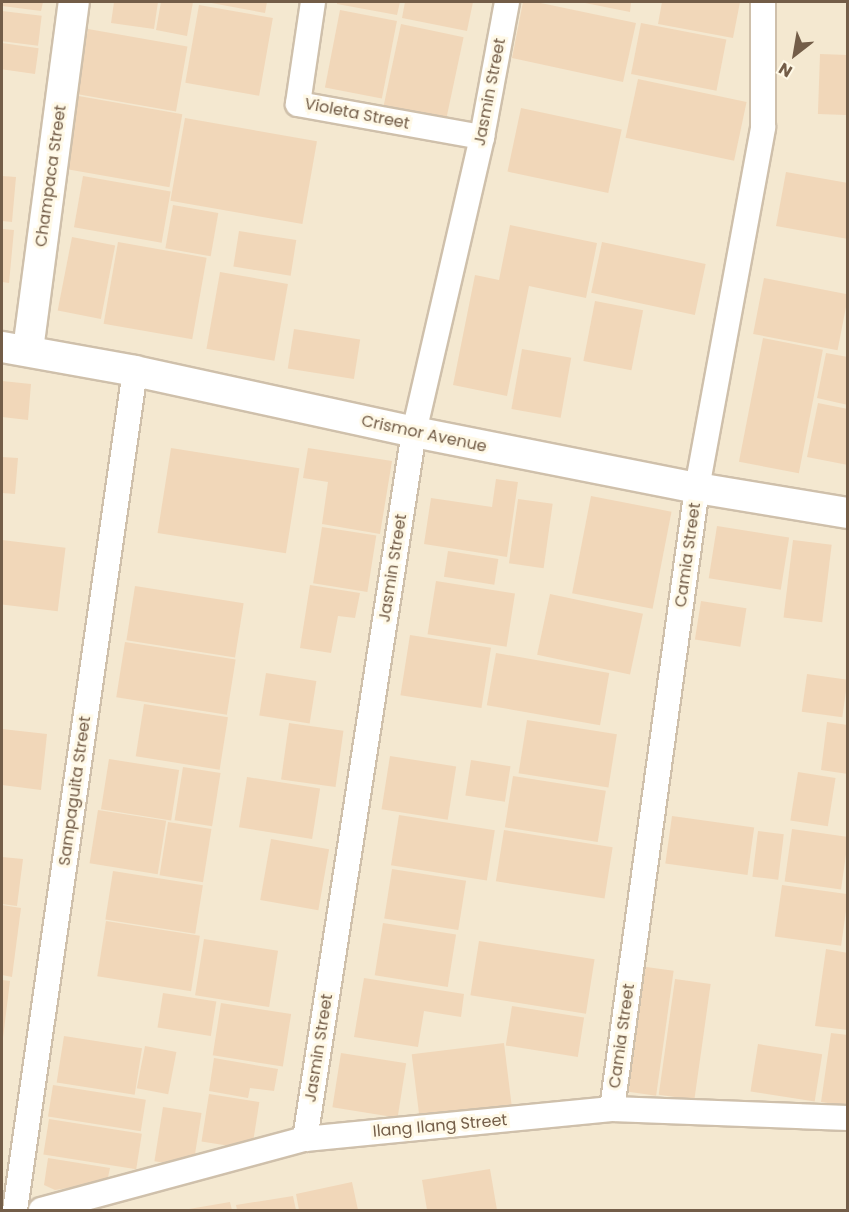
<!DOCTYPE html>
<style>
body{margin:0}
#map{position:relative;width:849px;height:1212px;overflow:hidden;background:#fcf5e2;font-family:Poppins,sans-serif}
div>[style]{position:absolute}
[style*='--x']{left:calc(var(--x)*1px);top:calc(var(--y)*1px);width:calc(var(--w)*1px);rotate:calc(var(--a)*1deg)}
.residential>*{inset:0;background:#f4e8d0;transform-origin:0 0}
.building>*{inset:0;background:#f1d7b9;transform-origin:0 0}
.roads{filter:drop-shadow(2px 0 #cfc0ab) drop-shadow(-2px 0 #cfc0ab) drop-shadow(0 2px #cfc0ab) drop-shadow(0 -2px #cfc0ab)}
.minor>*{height:24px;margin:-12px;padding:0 12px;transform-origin:12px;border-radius:12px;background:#fff}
.tertiary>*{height:30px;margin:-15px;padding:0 15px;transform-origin:15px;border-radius:15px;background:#fff}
span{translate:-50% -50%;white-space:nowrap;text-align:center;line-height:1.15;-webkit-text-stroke:6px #fff9e7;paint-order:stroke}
.street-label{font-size:16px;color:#735d48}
.frame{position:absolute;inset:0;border:3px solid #735d48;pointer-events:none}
.north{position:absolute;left:765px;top:24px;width:60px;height:60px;-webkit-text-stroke:4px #fff9e7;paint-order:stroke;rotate:211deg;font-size:16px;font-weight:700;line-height:24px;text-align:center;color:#735d48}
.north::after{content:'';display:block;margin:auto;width:21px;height:27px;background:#735d48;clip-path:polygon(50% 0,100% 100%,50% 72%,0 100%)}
</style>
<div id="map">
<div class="residential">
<div style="left:2px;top:2px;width:845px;height:1208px"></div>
</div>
<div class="building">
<div style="clip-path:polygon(2px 2px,43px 2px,41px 11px,2px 6px)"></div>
<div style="clip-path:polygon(114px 2px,158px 2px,154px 29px,111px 23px)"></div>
<div style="clip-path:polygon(161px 2px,193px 2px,187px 36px,156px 30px)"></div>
<div style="clip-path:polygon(206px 2px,267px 2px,265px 13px)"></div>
<div style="clip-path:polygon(337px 2px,400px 2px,397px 15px,337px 4px)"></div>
<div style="clip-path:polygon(405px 2px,473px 2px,467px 31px,402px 18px)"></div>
<div style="clip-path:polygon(523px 2px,536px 2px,636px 23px,623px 82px,512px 58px)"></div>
<div style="clip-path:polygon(580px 2px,631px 2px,630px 12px)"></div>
<div style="clip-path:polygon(662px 2px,740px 2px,733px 38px,658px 24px)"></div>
<div style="left:199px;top:5px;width:75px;height:79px;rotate:10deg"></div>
<div style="left:340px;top:10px;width:58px;height:79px;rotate:11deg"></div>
<div style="left:2px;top:11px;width:40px;height:30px;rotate:7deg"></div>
<div style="left:641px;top:23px;width:87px;height:52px;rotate:11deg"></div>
<div style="left:401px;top:24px;width:64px;height:83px;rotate:12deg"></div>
<div style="left:88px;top:29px;width:101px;height:66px;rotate:10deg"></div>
<div style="left:2px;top:43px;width:37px;height:26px;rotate:8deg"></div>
<div style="left:820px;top:54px;width:28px;height:60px;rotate:2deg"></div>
<div style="left:638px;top:79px;width:111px;height:60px;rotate:12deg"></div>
<div style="left:73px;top:95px;width:111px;height:74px;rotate:10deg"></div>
<div style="left:521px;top:108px;width:103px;height:65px;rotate:12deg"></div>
<div style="left:185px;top:118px;width:134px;height:84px;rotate:10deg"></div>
<div style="clip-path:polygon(786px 172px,848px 183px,848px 239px,776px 226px)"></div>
<div style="clip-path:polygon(2px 176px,16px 177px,12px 222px,2px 221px)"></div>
<div style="left:83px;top:176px;width:89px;height:52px;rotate:10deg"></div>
<div style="left:173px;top:205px;width:46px;height:44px;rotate:10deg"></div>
<div style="clip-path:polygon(510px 225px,597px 243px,586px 298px,529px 286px,507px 396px,453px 385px,475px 275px,499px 280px)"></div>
<div style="clip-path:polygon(2px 229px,14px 230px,9px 283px,2px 282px)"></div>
<div style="left:239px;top:231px;width:58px;height:36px;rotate:9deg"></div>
<div style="left:72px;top:237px;width:44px;height:75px;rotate:11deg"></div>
<div style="left:118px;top:242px;width:90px;height:83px;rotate:10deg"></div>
<div style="left:602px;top:242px;width:106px;height:52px;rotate:12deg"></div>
<div style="left:220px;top:272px;width:69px;height:78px;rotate:10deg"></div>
<div style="left:764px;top:278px;width:86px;height:57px;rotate:11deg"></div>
<div style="left:595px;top:301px;width:49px;height:61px;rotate:11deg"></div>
<div style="left:294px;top:329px;width:67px;height:40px;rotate:9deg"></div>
<div style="left:763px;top:338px;width:61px;height:126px;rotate:11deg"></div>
<div style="left:522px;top:349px;width:50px;height:61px;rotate:10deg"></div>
<div style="clip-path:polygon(826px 353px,848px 357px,848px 405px,817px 398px)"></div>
<div style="clip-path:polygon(2px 381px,31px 384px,28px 420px,2px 417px)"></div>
<div style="clip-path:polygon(818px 403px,848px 409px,848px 465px,807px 457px)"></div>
<div style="left:171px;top:448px;width:130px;height:86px;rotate:9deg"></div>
<div style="clip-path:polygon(308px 448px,392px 461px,380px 534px,322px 524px,328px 482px,303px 478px)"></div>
<div style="clip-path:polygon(2px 457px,18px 458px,15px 494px,2px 493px)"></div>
<div style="clip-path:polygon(496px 479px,518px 482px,507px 557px,424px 544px,431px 498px,492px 507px)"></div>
<div style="left:591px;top:496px;width:82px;height:99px;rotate:11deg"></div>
<div style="left:518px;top:499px;width:35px;height:65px;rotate:8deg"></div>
<div style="left:717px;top:526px;width:73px;height:53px;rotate:9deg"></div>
<div style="left:322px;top:527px;width:55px;height:57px;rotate:9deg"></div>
<div style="left:2px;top:540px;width:64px;height:64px;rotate:7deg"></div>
<div style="left:793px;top:540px;width:39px;height:78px;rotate:7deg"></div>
<div style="left:448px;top:551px;width:51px;height:26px;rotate:9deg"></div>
<div style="left:436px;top:581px;width:80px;height:54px;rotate:9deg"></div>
<div style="clip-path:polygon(310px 585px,360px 593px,355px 618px,338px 616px,331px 653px,300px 648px)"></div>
<div style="left:135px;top:586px;width:110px;height:55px;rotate:9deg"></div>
<div style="left:550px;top:594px;width:95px;height:62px;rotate:12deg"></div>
<div style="left:701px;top:601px;width:46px;height:39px;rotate:9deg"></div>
<div style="left:410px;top:635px;width:82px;height:61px;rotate:9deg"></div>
<div style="left:125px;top:642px;width:112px;height:56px;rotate:9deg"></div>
<div style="left:496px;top:653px;width:115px;height:53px;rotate:10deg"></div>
<div style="left:266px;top:673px;width:51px;height:43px;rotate:9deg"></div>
<div style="left:807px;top:674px;width:41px;height:38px;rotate:8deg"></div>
<div style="left:144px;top:704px;width:85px;height:53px;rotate:9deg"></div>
<div style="left:527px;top:720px;width:91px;height:54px;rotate:9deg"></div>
<div style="clip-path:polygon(827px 722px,848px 725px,848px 774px,821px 770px)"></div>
<div style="left:289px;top:723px;width:55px;height:57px;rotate:8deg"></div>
<div style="clip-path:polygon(2px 729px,47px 734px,41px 790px,2px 785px)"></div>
<div style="left:390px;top:756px;width:67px;height:54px;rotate:9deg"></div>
<div style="left:109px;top:759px;width:71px;height:51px;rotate:9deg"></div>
<div style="left:471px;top:760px;width:40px;height:36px;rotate:9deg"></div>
<div style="left:183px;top:767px;width:38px;height:54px;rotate:9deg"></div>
<div style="left:798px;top:772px;width:38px;height:49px;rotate:9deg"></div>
<div style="left:513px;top:776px;width:94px;height:52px;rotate:9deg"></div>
<div style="left:247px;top:777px;width:74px;height:51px;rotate:9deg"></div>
<div style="left:98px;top:810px;width:69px;height:54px;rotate:9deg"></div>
<div style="left:399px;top:815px;width:97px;height:51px;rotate:9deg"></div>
<div style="left:672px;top:816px;width:83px;height:48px;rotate:8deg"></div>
<div style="left:168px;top:822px;width:44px;height:54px;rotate:9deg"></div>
<div style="left:792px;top:829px;width:57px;height:53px;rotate:8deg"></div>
<div style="left:504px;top:830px;width:110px;height:52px;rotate:9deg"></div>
<div style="left:758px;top:831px;width:26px;height:46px;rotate:7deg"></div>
<div style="left:271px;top:839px;width:59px;height:62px;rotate:10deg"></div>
<div style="clip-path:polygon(2px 857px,23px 859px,17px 906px,2px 904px)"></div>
<div style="left:392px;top:869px;width:75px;height:50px;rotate:9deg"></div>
<div style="left:113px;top:871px;width:91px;height:49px;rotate:9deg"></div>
<div style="left:782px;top:885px;width:67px;height:52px;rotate:8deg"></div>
<div style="clip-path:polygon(2px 905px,21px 908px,12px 977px,2px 975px)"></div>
<div style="left:106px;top:921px;width:95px;height:56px;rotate:9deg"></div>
<div style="left:383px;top:923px;width:74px;height:53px;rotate:9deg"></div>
<div style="left:204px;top:939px;width:75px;height:57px;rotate:9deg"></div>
<div style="left:479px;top:941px;width:117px;height:55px;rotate:9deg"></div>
<div style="clip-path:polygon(826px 949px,848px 953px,848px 1030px,815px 1026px)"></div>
<div style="left:639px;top:966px;width:35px;height:126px;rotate:8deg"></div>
<div style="clip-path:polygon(364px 978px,464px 994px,461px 1017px,424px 1011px,418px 1047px,354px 1037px)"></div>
<div style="left:675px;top:979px;width:36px;height:117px;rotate:8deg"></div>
<div style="clip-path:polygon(2px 980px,10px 981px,3px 1038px,2px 1038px)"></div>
<div style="left:163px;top:993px;width:54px;height:35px;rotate:9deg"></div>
<div style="left:221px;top:1003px;width:71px;height:53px;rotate:9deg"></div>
<div style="left:512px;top:1006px;width:73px;height:40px;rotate:9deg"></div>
<div style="clip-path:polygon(831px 1033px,848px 1035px,848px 1106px,821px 1102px)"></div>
<div style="left:64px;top:1036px;width:79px;height:47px;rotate:9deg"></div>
<div style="left:504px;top:1043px;width:67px;height:93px;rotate:83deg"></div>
<div style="left:758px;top:1044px;width:65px;height:48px;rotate:9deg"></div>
<div style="left:145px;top:1046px;width:32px;height:43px;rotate:11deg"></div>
<div style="left:341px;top:1053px;width:66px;height:55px;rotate:9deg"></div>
<div style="clip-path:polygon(214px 1058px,278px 1069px,274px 1091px,250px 1088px,248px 1098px,209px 1091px)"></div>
<div style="left:53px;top:1085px;width:94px;height:32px;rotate:9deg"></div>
<div style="left:209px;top:1094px;width:51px;height:48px;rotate:9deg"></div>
<div style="left:163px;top:1107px;width:39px;height:55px;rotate:9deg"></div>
<div style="left:49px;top:1119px;width:94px;height:36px;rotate:9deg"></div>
<div style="clip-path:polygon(48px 1158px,110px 1168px,107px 1182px,55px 1190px,44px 1185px)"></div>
<div style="clip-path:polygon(490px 1169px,497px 1210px,427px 1210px,422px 1180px)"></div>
<div style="clip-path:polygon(352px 1182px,358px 1210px,299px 1210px,296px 1194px)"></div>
<div style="clip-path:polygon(293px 1196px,296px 1210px,237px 1210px,236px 1205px)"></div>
<div style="clip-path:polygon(230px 1202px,232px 1210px,189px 1210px,189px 1209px)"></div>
</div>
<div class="roads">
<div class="minor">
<div style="--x:313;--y:2;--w:103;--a:98.4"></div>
<div style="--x:298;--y:104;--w:187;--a:10.2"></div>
<div style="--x:612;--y:1109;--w:627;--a:-82.21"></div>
<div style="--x:697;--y:488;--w:367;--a:-79.6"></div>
<div style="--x:763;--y:127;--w:125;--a:-90"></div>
<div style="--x:305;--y:1139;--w:715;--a:-81.24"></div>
<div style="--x:414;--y:432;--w:303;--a:-77"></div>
<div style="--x:482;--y:137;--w:137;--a:-79.5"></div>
<div style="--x:15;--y:1210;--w:848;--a:-81.86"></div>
<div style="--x:41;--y:1210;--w:273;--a:-15.1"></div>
<div style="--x:305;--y:1139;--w:308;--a:-5.6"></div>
<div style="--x:612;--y:1109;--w:236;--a:2.2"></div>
</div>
<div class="tertiary">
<div style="--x:2;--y:347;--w:135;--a:10.2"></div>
<div style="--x:135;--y:371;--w:286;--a:12.3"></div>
<div style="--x:414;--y:432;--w:288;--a:11.2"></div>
<div style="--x:697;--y:488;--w:153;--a:9.4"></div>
<div style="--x:28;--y:350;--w:351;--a:-82.5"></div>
</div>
</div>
<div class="street-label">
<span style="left:490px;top:92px;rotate:-79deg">Jasmin Street</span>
<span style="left:357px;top:114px;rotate:11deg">Violeta Street</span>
<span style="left:51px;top:176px;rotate:-82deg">Champaca Street</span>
<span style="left:424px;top:434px;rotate:12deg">Crismor Avenue</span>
<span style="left:688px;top:555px;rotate:-82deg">Camia Street</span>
<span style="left:393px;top:568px;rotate:-81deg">Jasmin Street</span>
<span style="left:75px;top:791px;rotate:-82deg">Sampaguita Street</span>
<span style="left:622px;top:1036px;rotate:-82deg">Camia Street</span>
<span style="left:319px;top:1048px;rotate:-81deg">Jasmin Street</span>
<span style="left:440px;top:1126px;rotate:-5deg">Ilang Ilang Street</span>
</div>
<div class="frame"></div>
<div class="north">N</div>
</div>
